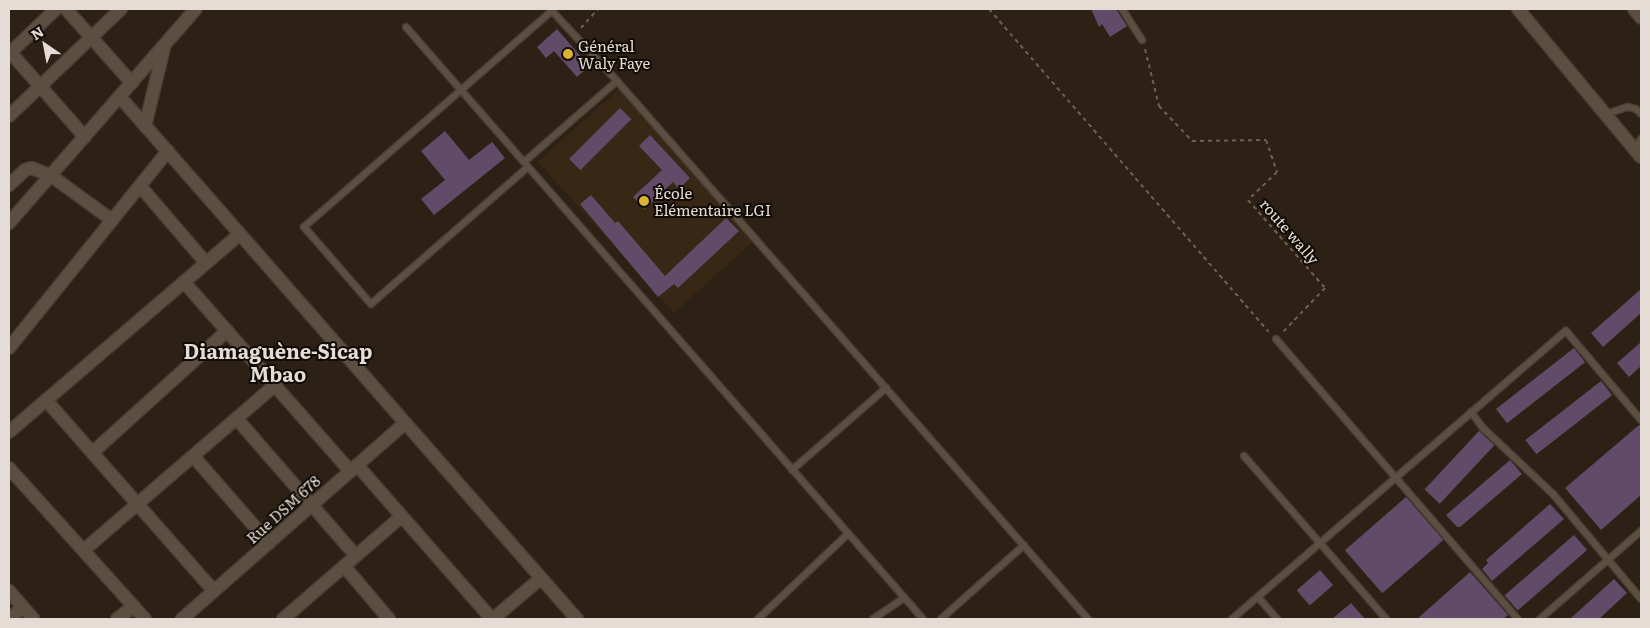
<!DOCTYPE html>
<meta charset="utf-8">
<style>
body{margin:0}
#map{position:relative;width:1650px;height:628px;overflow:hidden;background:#2d2014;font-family:Literata,serif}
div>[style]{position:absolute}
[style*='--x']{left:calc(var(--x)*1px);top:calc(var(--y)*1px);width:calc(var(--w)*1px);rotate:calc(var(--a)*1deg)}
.built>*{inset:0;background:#392716;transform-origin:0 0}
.building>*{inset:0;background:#624a69;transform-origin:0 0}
.path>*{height:2px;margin-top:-1px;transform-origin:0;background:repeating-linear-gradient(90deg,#6c6056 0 4px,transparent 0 8px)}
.roads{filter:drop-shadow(1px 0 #473d35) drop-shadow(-1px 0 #473d35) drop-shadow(0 1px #473d35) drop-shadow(0 -1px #473d35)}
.lane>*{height:6px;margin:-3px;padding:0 3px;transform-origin:3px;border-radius:3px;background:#5c4e40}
.street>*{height:12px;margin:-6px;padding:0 6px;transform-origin:6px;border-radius:6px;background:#5c4e40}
.secondary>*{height:12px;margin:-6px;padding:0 6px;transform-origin:6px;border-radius:6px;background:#5c4e40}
.dots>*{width:14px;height:14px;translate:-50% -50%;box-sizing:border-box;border:2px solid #110b06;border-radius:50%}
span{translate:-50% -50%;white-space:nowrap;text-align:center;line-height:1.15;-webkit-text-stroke:4px #110b06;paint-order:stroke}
.poi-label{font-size:15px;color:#e5ddd5}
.left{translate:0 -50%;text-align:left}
.street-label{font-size:15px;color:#e5ddd5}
.district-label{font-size:20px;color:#e5ddd5;font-weight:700}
.frame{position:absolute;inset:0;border:10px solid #e5ddd5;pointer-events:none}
.north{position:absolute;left:20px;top:20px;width:50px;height:50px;-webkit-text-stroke:4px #110b06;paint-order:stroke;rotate:327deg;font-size:14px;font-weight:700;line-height:20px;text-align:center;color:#e5ddd5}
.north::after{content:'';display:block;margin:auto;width:18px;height:22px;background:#e5ddd5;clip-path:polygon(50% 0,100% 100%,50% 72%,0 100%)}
</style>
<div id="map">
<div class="built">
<div style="left:619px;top:89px;width:203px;height:109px;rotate:48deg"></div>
</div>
<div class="building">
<div style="clip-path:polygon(1091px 9px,1116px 9px,1127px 26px,1110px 37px,1102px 24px,1099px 27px)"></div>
<div style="clip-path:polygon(557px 29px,589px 66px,577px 77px,554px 51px,546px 58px,537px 47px)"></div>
<div style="left:620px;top:108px;width:16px;height:72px;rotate:45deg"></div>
<div style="clip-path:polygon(445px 131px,469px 160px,492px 142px,505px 158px,434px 215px,421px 199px,445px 180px,421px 151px)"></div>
<div style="clip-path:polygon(650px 135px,690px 178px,679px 189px,673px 182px,645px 209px,633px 197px,662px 170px,639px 146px)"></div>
<div style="clip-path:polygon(591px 195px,615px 223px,618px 221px,665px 276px,726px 218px,739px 231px,678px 288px,674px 284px,658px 297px,580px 204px)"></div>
<div style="clip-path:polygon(1641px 289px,1641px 313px,1603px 347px,1591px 333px)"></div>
<div style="clip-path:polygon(1641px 342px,1641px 366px,1629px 377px,1617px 363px)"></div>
<div style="left:1574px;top:348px;width:18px;height:99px;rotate:52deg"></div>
<div style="left:1601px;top:381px;width:18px;height:96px;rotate:52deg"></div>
<div style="clip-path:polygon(1639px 425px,1641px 425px,1641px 495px,1601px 530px,1565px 488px)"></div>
<div style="left:1479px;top:431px;width:21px;height:80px;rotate:43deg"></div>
<div style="clip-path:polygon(1510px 460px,1522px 474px,1460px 527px,1457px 527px,1446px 515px)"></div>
<div style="left:1406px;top:497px;width:57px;height:81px;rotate:49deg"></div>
<div style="clip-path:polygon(1550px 504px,1564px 519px,1492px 581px,1482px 569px,1488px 563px,1486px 560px)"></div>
<div style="left:1574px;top:535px;width:20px;height:92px;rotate:49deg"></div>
<div style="left:1320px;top:570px;width:20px;height:31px;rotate:49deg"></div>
<div style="clip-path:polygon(1470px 572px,1508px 615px,1503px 619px,1417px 619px)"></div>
<div style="clip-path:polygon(1614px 579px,1627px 593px,1599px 619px,1570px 619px)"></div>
<div style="clip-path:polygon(1351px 603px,1365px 619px,1332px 619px)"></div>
</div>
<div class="path">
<div style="--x:989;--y:9;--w:427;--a:49.1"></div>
<div style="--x:581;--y:28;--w:25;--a:-48"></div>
<div style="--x:1145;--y:49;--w:59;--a:76.2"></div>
<div style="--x:1159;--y:106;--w:48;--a:46.7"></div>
<div style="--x:1192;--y:141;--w:74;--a:-0.8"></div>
<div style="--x:1266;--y:140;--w:34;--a:71"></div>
<div style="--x:1277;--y:172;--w:40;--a:136"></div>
<div style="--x:1248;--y:200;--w:117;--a:48.8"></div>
<div style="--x:1325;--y:288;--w:61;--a:133.7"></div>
</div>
<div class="roads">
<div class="lane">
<div style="--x:1122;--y:9;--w:37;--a:57"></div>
<div style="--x:406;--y:27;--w:786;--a:48.87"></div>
<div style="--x:1606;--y:114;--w:23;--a:-18"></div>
<div style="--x:1628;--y:107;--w:8;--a:14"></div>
<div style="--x:1636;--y:109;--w:7;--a:45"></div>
<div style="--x:1635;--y:149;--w:12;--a:-59"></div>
<div style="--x:524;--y:162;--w:123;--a:-41.1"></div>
<div style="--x:528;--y:167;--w:208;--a:138.9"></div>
<div style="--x:371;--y:304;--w:102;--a:-131"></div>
<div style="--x:304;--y:227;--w:329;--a:-41.1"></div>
<div style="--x:552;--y:11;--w:96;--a:47.1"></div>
<div style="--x:617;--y:81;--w:715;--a:48.8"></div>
<div style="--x:1276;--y:339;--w:370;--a:49.2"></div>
<div style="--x:1471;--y:412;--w:20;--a:53"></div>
<div style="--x:1483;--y:428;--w:96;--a:43.3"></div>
<div style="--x:1553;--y:494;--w:137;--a:50"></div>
<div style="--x:1244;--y:456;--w:216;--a:48.9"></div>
<div style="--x:792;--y:470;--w:125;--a:-41.1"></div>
<div style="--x:1258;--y:597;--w:29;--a:49"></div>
<div style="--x:758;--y:619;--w:124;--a:-43.4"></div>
<div style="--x:873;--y:619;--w:37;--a:-34"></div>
<div style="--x:941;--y:619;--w:111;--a:-41.7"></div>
<div style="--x:1232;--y:619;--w:441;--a:-40.8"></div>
<div style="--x:1566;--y:331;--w:116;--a:49.9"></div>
<div style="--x:1540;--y:619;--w:134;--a:-41.1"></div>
</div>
<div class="street">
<div style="--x:66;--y:9;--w:99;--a:48.3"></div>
<div style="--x:1634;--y:9;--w:11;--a:52"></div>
<div style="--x:10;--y:52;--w:113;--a:48.6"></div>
<div style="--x:9;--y:54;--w:65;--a:-43.8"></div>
<div style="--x:120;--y:97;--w:694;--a:48.8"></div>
<div style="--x:9;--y:116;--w:155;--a:-43.7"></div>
<div style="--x:145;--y:126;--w:80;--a:-76.3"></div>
<div style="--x:9;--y:185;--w:22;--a:-43"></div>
<div style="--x:25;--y:170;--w:6;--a:-18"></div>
<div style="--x:31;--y:168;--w:20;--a:20"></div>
<div style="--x:50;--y:175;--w:77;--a:36"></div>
<div style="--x:140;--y:186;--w:101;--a:49.4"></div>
<div style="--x:9;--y:223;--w:284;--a:-48.9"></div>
<div style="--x:184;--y:282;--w:252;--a:48.7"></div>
<div style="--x:9;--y:348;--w:253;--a:-51.1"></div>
<div style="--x:46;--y:400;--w:254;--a:48.7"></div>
<div style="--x:237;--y:419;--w:181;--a:49"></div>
<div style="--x:9;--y:432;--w:304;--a:-40.6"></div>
<div style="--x:93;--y:452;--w:181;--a:-42.1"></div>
<div style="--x:194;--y:457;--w:114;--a:48.9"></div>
<div style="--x:357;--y:465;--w:205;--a:48.8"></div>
<div style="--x:9;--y:468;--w:203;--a:48"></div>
<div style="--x:84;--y:550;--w:252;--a:-40.8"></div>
<div style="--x:344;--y:566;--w:70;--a:49.7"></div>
<div style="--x:9;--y:591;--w:37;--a:49"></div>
<div style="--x:9;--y:619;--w:18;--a:-41"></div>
<div style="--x:117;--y:619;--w:21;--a:-37"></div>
<div style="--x:182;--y:619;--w:297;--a:-41.3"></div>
<div style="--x:283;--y:619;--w:157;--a:-40.9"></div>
<div style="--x:493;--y:619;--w:63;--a:-40.5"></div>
</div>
<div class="secondary">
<div style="--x:1518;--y:9;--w:192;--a:50.3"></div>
</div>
</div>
<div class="dots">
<div style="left:568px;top:54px;background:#dbb233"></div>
<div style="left:644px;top:201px;background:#dbb233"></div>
</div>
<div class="poi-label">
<span class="left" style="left:578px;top:54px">Général<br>Waly Faye</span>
<span class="left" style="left:654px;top:201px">École<br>Elémentaire LGI</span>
</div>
<div class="street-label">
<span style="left:1290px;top:231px;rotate:49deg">route wally</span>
<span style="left:283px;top:509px;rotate:-42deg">Rue DSM 678</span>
</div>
<div class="district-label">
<span style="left:278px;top:362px">Diamaguène-Sicap<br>Mbao</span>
</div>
<div class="frame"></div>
<div class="north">N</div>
</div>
